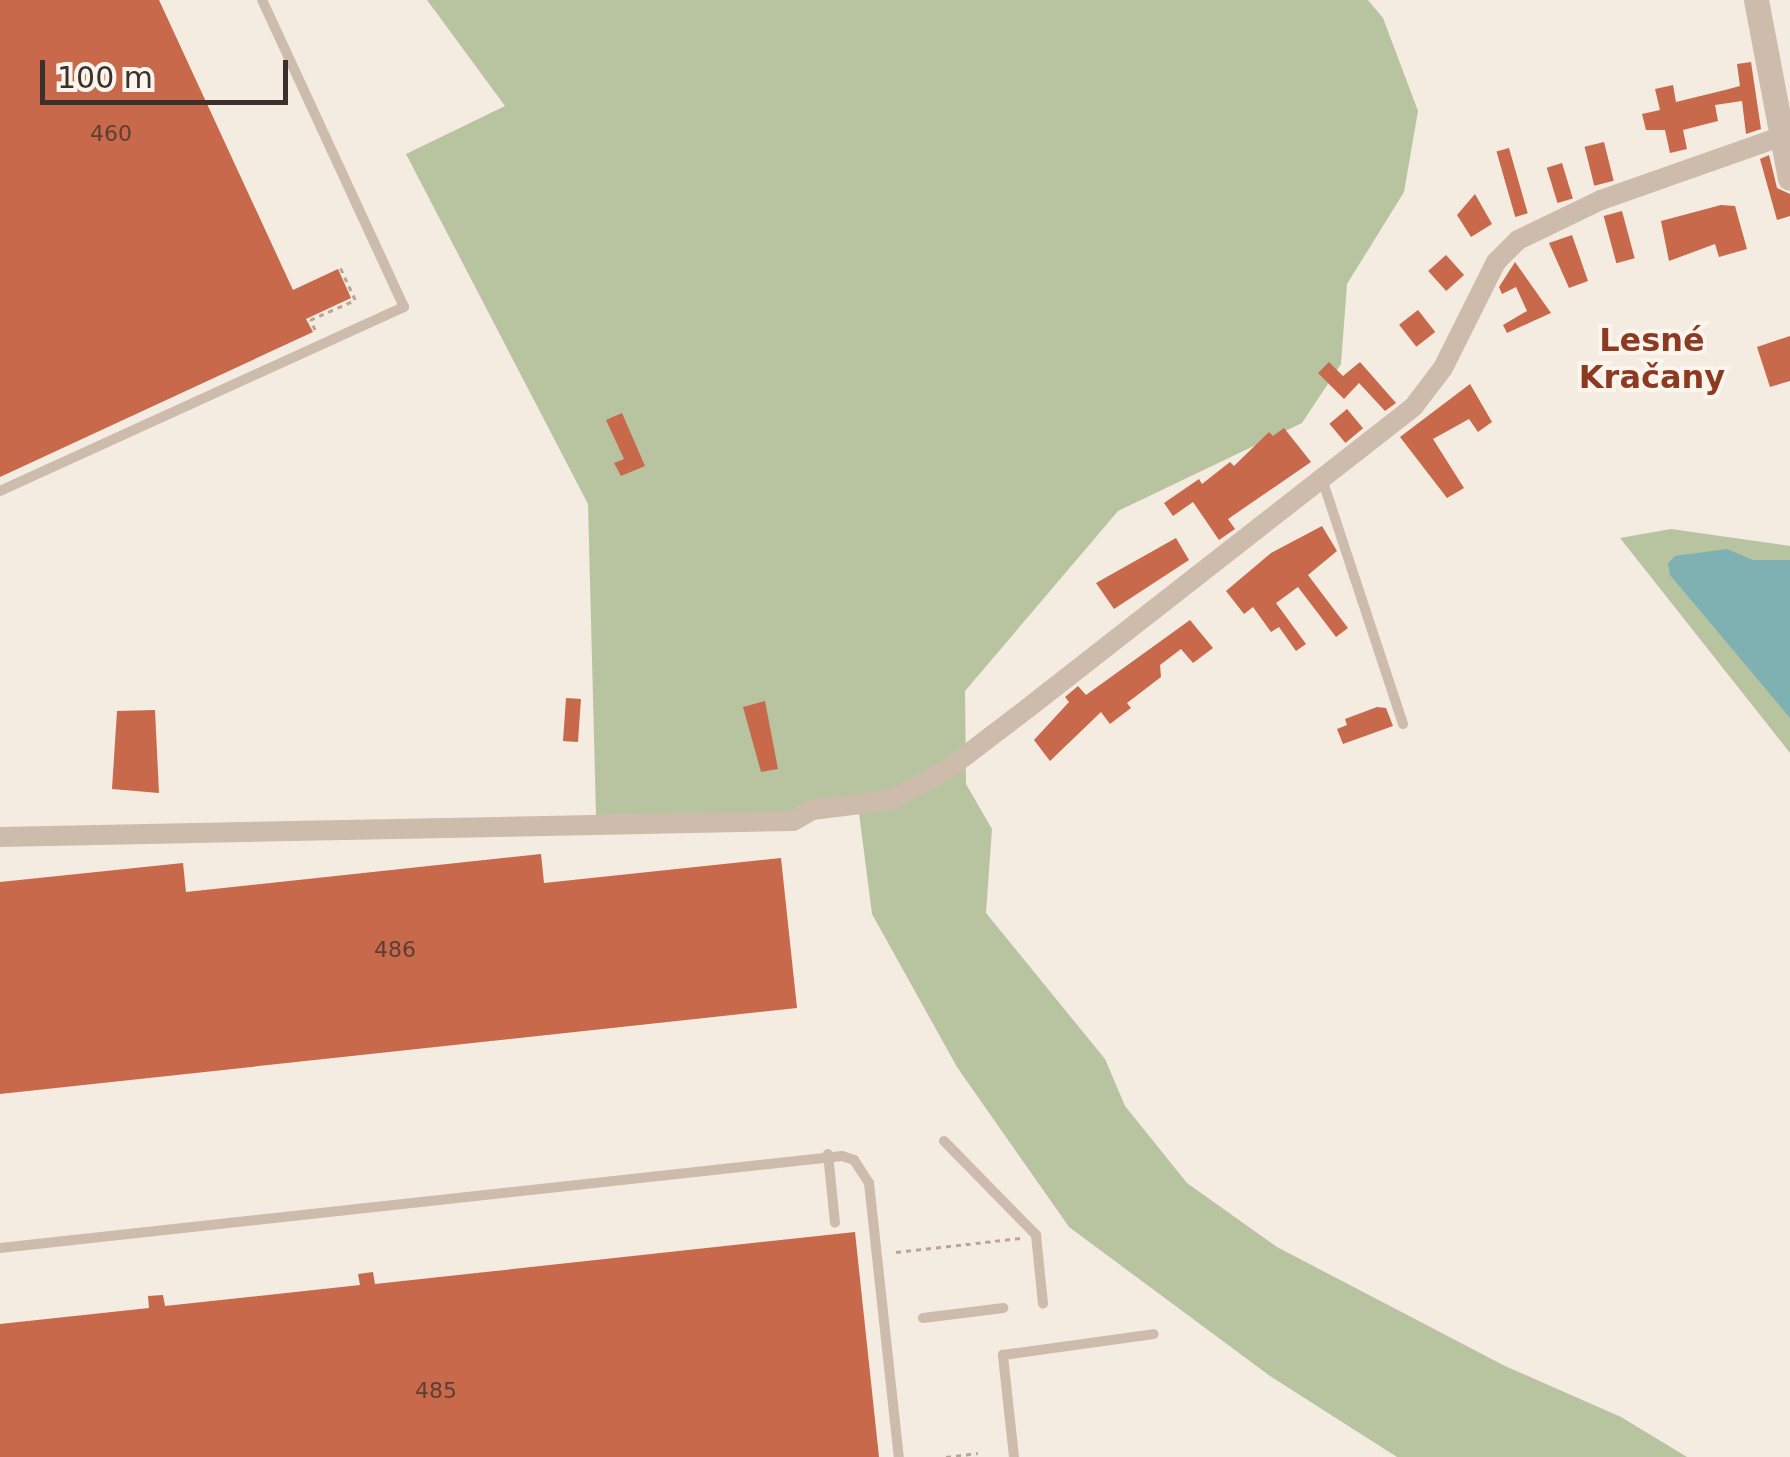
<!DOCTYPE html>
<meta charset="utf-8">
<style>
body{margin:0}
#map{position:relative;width:1790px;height:1457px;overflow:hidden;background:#f4ebe1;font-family:"DejaVu Sans",sans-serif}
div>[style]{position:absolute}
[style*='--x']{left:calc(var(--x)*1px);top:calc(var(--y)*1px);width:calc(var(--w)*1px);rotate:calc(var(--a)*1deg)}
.green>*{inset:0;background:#b8c4a0}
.water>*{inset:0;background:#7fb0b2}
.building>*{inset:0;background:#c8694b;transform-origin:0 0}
.path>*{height:2.5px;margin-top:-1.25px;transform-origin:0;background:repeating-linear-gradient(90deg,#b9a596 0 5px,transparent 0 10px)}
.service>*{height:10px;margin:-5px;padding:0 5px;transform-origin:5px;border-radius:5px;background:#cdbbac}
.minor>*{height:20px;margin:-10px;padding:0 10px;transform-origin:10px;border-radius:10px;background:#cdbbac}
.tertiary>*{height:25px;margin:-12.5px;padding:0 12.5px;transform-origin:12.5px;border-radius:12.5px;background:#cdbbac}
span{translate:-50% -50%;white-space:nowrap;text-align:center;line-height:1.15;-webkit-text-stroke:8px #fbf5ee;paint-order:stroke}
.number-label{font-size:22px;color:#5e3e33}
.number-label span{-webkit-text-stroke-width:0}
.quarter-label{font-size:32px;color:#8c3b22;font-weight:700}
.scale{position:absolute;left:40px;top:60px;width:248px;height:45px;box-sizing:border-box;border:5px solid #3b302b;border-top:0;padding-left:12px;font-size:30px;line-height:35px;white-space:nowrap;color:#3b302b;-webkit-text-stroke:8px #fbf5ee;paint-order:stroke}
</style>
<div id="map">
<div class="green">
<div style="clip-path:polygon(427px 0,1368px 0,1383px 18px,1418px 111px,1404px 192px,1347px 284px,1341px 364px,1302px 423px,1118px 511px,965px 691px,966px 784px,992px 829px,986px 913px,1105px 1059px,1125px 1106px,1187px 1183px,1277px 1247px,1505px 1366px,1621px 1417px,1687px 1457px,1397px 1457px,1270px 1376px,1069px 1227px,957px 1067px,872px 914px,859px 813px,596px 815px,588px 504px,406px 154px,505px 106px)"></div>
<div style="clip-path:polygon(1671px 529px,1790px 546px,1790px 753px,1620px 538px)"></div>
</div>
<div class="water">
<div style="clip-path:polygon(1727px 549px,1753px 560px,1790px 560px,1790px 718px,1670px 575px,1668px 563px,1675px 556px)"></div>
</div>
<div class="building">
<div style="clip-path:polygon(0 0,159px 0,293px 290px,338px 269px,351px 298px,306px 319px,313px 332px,0 477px)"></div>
<div style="clip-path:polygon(1751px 62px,1761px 129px,1746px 134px,1742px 101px,1715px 105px,1718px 121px,1683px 130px,1687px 149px,1670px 153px,1665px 130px,1646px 130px,1642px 114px,1660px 110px,1655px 89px,1673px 85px,1676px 102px,1725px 90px,1740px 86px,1737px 64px)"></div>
<div style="left:1604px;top:142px;width:40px;height:20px;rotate:76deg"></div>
<div style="left:1509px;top:148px;width:68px;height:13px;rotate:74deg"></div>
<div style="clip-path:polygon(1769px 155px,1777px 188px,1790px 194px,1790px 216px,1777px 220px,1760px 159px)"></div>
<div style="left:1562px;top:163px;width:37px;height:16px;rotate:73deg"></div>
<div style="clip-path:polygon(1475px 194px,1492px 224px,1471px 237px,1457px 215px)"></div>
<div style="clip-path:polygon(1721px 205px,1735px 206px,1747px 249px,1719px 257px,1715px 244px,1669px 261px,1661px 221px)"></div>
<div style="left:1622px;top:211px;width:49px;height:19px;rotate:75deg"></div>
<div style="clip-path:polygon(1572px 235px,1588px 281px,1569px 288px,1549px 243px)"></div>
<div style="left:1446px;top:255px;width:27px;height:24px;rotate:48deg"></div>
<div style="clip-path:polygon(1515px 262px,1551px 313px,1507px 333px,1503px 325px,1527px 311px,1516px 287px,1502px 294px,1499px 287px)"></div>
<div style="left:1418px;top:310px;width:28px;height:24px;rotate:52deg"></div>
<div style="clip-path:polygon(1790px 336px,1790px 381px,1770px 387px,1757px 347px)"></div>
<div style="clip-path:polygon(1329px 362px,1343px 376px,1360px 362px,1396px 403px,1385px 411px,1359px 383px,1344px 399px,1318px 373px)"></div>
<div style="clip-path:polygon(1470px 384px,1492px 422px,1478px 432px,1469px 419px,1433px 439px,1464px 488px,1447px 498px,1400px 437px)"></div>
<div style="left:1347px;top:409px;width:25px;height:23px;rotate:50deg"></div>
<div style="clip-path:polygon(622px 413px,645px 466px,621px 476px,614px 463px,624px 459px,606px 420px)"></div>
<div style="clip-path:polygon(1284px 428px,1311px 462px,1228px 519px,1235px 529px,1219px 540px,1193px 502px,1173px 516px,1164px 503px,1199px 479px,1202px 484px,1230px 462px,1234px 466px,1269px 432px,1273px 436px)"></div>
<div style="clip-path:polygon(1322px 526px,1337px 551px,1308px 575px,1348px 628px,1336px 637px,1298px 587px,1276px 603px,1306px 644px,1296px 651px,1279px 627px,1271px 632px,1253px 607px,1244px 614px,1226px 591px,1271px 553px)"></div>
<div style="clip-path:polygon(1176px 538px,1189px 560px,1114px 609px,1096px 583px)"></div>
<div style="clip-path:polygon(1190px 620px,1213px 648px,1193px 663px,1181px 649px,1160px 665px,1161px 677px,1127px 703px,1131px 708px,1110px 724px,1101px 712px,1050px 761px,1034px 740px,1069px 702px,1065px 697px,1078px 686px,1086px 695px)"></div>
<div style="left:566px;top:698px;width:15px;height:43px;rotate:4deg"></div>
<div style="clip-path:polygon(765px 701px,778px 769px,761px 772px,743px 707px)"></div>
<div style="clip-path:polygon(1377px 707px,1386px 708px,1393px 726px,1343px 744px,1337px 729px,1347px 725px,1345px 719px)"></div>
<div style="clip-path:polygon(155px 710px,159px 793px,112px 789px,117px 711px)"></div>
<div style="clip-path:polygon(541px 854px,544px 883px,781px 858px,797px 1008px,0 1094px,0 882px,183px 863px,186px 892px)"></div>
<div style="clip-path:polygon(855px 1232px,879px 1457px,0 1457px,0 1324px,149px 1308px,148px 1296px,163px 1295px,165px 1306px,360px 1285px,358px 1274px,373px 1272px,375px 1284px)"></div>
</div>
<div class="path">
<div style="--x:315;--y:330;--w:11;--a:-117"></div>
<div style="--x:310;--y:320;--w:49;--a:-24"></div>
<div style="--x:355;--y:300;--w:35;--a:-115"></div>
<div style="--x:896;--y:1252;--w:125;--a:-6.4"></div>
<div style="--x:946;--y:1457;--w:32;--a:-7"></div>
</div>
<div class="service">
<div style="--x:1323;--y:482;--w:255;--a:71.7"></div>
<div style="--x:0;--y:491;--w:444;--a:-24.5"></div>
<div style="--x:404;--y:307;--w:338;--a:-114.8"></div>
<div style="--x:944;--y:1141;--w:132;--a:45.6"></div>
<div style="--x:1036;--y:1235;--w:69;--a:84.2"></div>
<div style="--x:828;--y:1154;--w:69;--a:84.2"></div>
<div style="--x:0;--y:1248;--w:847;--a:-6.24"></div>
<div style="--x:842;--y:1156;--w:13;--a:18"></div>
<div style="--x:854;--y:1160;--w:27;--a:57"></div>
<div style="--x:869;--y:1183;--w:276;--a:83.8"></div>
<div style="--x:923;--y:1318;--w:81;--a:-7.1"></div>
<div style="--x:1014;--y:1457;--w:103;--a:-96.2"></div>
<div style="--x:1003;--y:1355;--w:152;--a:-7.9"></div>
</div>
<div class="minor">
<div style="--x:0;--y:837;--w:793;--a:-1.16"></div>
<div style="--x:793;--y:821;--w:22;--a:-30"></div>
<div style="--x:812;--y:810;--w:81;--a:-7.1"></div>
<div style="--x:892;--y:800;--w:64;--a:-29"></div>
<div style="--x:948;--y:769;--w:101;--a:-37.3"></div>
<div style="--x:1028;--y:708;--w:490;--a:-38"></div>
<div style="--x:1414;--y:406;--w:48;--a:-52.7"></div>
<div style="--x:1443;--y:368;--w:119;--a:-63.4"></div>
<div style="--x:1496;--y:262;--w:31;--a:-45"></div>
<div style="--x:1518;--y:240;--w:92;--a:-25.7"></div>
<div style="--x:1601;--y:200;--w:187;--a:-19.4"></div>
</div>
<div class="tertiary">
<div style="--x:1756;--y:0;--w:181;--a:79.2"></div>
</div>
<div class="number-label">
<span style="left:111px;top:134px">460</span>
<span style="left:395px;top:950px">486</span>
<span style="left:436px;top:1391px">485</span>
</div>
<div class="quarter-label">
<span style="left:1652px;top:359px">Lesné<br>Kračany</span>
</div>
<div class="scale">100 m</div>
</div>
